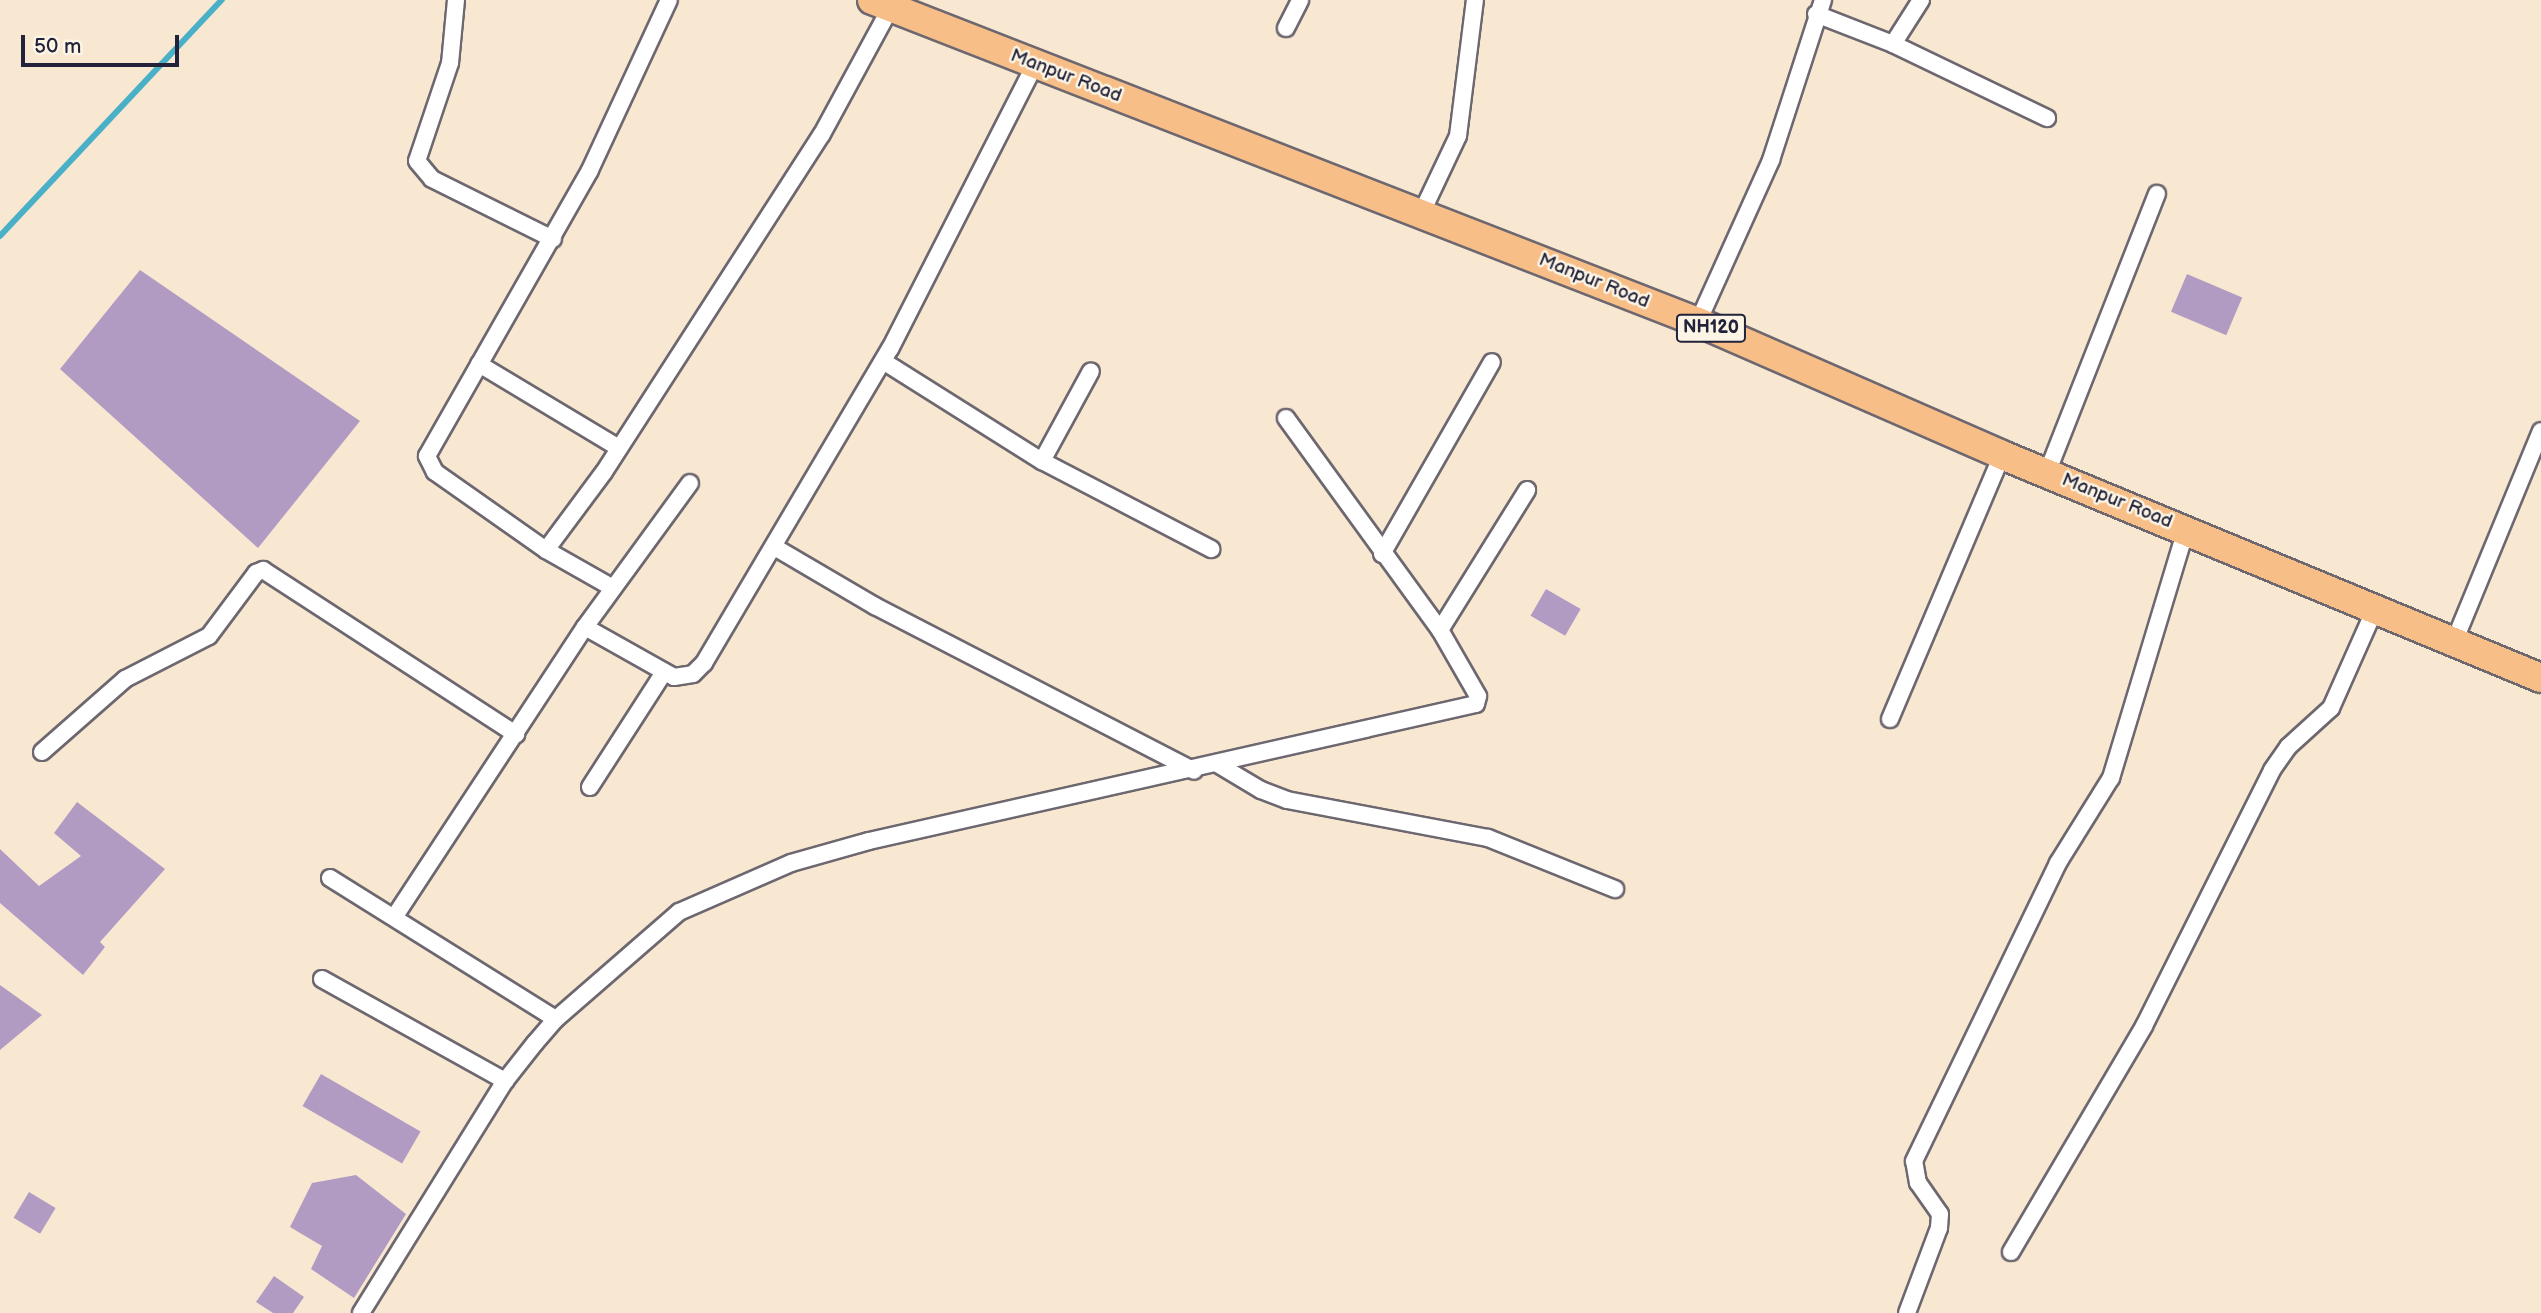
<!DOCTYPE html>
<style>
body{margin:0}
#map{position:relative;width:2541px;height:1313px;overflow:hidden;background:#f8e8d2;font-family:"Balsamiq Sans",sans-serif}
div>[style]{position:absolute}
[style*='--x']{left:calc(var(--x)*1px);top:calc(var(--y)*1px);width:calc(var(--w)*1px);rotate:calc(var(--a)*1deg)}
.stream>*{height:6px;margin:-3px;padding:0 3px;transform-origin:3px;border-radius:3px;background:#49b0c8}
.building>*{inset:0;background:#b29bc2;transform-origin:0 0}
.roads{filter:drop-shadow(2px 0 #6d6770) drop-shadow(-2px 0 #6d6770) drop-shadow(0 2px #6d6770) drop-shadow(0 -2px #6d6770)}
.minor>*{height:16px;margin:-8px;padding:0 8px;transform-origin:8px;border-radius:8px;background:#fff}
.trunk>*{height:28px;margin:-14px;padding:0 14px;transform-origin:14px;border-radius:14px;background:#f7be88}
span{translate:-50% -50%;white-space:nowrap;text-align:center;line-height:1.15;-webkit-text-stroke:5px #fcf5e5;paint-order:stroke}
.shield-label span{padding:2px 5px;background:#fcf5e5;border:2px solid;border-radius:5px;-webkit-text-stroke-width:0}
.shield-label{font-size:18px;color:#22223b;font-weight:700}
.street-label{font-size:19px;color:#22223b}
.scale{position:absolute;left:21px;top:35px;width:158px;height:32px;box-sizing:border-box;border:4px solid #22223b;border-top:0;padding-left:9px;font-size:21px;line-height:24px;white-space:nowrap;color:#22223b;-webkit-text-stroke:5px #fcf5e5;paint-order:stroke}
</style>
<div id="map">
<div class="stream">
<div style="--x:0;--y:236;--w:324;--a:-46.8"></div>
</div>
<div class="building">
<div style="clip-path:polygon(140px 270px,360px 421px,258px 548px,60px 369px)"></div>
<div style="left:2187px;top:274px;width:60px;height:41px;rotate:23deg"></div>
<div style="left:1546px;top:589px;width:40px;height:31px;rotate:30deg"></div>
<div style="clip-path:polygon(77px 802px,165px 869px,100px 942px,105px 947px,83px 975px,0 903px,0 849px,39px 886px,81px 856px,54px 833px)"></div>
<div style="clip-path:polygon(0 985px,42px 1015px,0 1050px)"></div>
<div style="left:321px;top:1074px;width:115px;height:37px;rotate:30deg"></div>
<div style="clip-path:polygon(356px 1175px,406px 1214px,354px 1298px,311px 1269px,322px 1246px,290px 1227px,312px 1183px)"></div>
<div style="left:29px;top:1192px;width:31px;height:30px;rotate:31deg"></div>
<div style="clip-path:polygon(274px 1276px,304px 1297px,293px 1313px,273px 1313px,256px 1302px)"></div>
</div>
<div class="roads">
<div class="minor">
<div style="--x:456;--y:0;--w:63;--a:95.4"></div>
<div style="--x:450;--y:63;--w:103;--a:108.6"></div>
<div style="--x:417;--y:161;--w:23;--a:50"></div>
<div style="--x:432;--y:179;--w:135;--a:26.4"></div>
<div style="--x:1816;--y:14;--w:83;--a:21.3"></div>
<div style="--x:1893;--y:44;--w:171;--a:25.7"></div>
<div style="--x:1286;--y:28;--w:31;--a:-63"></div>
<div style="--x:1893;--y:44;--w:52;--a:-57.5"></div>
<div style="--x:1422;--y:212;--w:84;--a:-64.7"></div>
<div style="--x:1458;--y:136;--w:137;--a:-82.9"></div>
<div style="--x:1698;--y:322;--w:178;--a:-65.7"></div>
<div style="--x:1771;--y:160;--w:168;--a:-72"></div>
<div style="--x:883;--y:361;--w:188;--a:32.2"></div>
<div style="--x:1042;--y:461;--w:191;--a:27.5"></div>
<div style="--x:479;--y:364;--w:163;--a:31"></div>
<div style="--x:1042;--y:461;--w:102;--a:-61.4"></div>
<div style="--x:2047;--y:473;--w:300;--a:-68.5"></div>
<div style="--x:776;--y:548;--w:115;--a:30.4"></div>
<div style="--x:875;--y:606;--w:359;--a:27.3"></div>
<div style="--x:546;--y:550;--w:97;--a:-53.4"></div>
<div style="--x:604;--y:472;--w:402;--a:-57.2"></div>
<div style="--x:822;--y:134;--w:145;--a:-61.5"></div>
<div style="--x:1382;--y:554;--w:221;--a:-60.2"></div>
<div style="--x:613;--y:588;--w:77;--a:-150.4"></div>
<div style="--x:546;--y:550;--w:136;--a:-144.9"></div>
<div style="--x:435;--y:472;--w:18;--a:-117"></div>
<div style="--x:427;--y:456;--w:329;--a:-60.3"></div>
<div style="--x:590;--y:170;--w:187;--a:-65.1"></div>
<div style="--x:585;--y:627;--w:102;--a:29.3"></div>
<div style="--x:674;--y:677;--w:19;--a:-9"></div>
<div style="--x:693;--y:674;--w:16;--a:-45"></div>
<div style="--x:704;--y:663;--w:365;--a:-59.4"></div>
<div style="--x:890;--y:349;--w:319;--a:-63"></div>
<div style="--x:1440;--y:630;--w:165;--a:-58.1"></div>
<div style="--x:2454;--y:642;--w:228;--a:-67.6"></div>
<div style="--x:1890;--y:719;--w:287;--a:-67"></div>
<div style="--x:42;--y:752;--w:111;--a:-41.3"></div>
<div style="--x:125;--y:679;--w:94;--a:-27.1"></div>
<div style="--x:209;--y:636;--w:79;--a:-53.3"></div>
<div style="--x:256;--y:573;--w:8;--a:-23"></div>
<div style="--x:263;--y:570;--w:302;--a:33"></div>
<div style="--x:1219;--y:765;--w:49;--a:30.8"></div>
<div style="--x:1261;--y:790;--w:28;--a:21"></div>
<div style="--x:1287;--y:800;--w:205;--a:10.7"></div>
<div style="--x:1488;--y:838;--w:137;--a:21.9"></div>
<div style="--x:590;--y:787;--w:137;--a:-57.2"></div>
<div style="--x:330;--y:878;--w:266;--a:32"></div>
<div style="--x:395;--y:916;--w:346;--a:-56.7"></div>
<div style="--x:585;--y:627;--w:178;--a:-53.9"></div>
<div style="--x:322;--y:979;--w:210;--a:29.1"></div>
<div style="--x:2011;--y:1252;--w:262;--a:-59.5"></div>
<div style="--x:2144;--y:1026;--w:286;--a:-63.4"></div>
<div style="--x:2272;--y:770;--w:28;--a:-55"></div>
<div style="--x:2288;--y:747;--w:58;--a:-42.2"></div>
<div style="--x:2331;--y:708;--w:108;--a:-66"></div>
<div style="--x:361;--y:1313;--w:273;--a:-58.2"></div>
<div style="--x:505;--y:1081;--w:48;--a:-51.7"></div>
<div style="--x:535;--y:1043;--w:32;--a:-49"></div>
<div style="--x:556;--y:1019;--w:163;--a:-41"></div>
<div style="--x:679;--y:912;--w:122;--a:-23.6"></div>
<div style="--x:791;--y:863;--w:81;--a:-15.8"></div>
<div style="--x:869;--y:841;--w:622;--a:-12.72"></div>
<div style="--x:1476;--y:704;--w:8;--a:-76"></div>
<div style="--x:1478;--y:696;--w:76;--a:-119.9"></div>
<div style="--x:1440;--y:630;--w:262;--a:-126"></div>
<div style="--x:1907;--y:1313;--w:91;--a:-69.4"></div>
<div style="--x:1939;--y:1228;--w:14;--a:-86"></div>
<div style="--x:1940;--y:1214;--w:38;--a:-125"></div>
<div style="--x:1918;--y:1183;--w:22;--a:-100"></div>
<div style="--x:1914;--y:1161;--w:331;--a:-64.2"></div>
<div style="--x:2058;--y:863;--w:100;--a:-58.1"></div>
<div style="--x:2111;--y:778;--w:259;--a:-73.2"></div>
</div>
<div class="trunk">
<div style="--x:872;--y:0;--w:887;--a:21.3"></div>
<div style="--x:1698;--y:322;--w:332;--a:23.6"></div>
<div style="--x:2002;--y:455;--w:583;--a:22.48"></div>
</div>
</div>
<div class="shield-label">
<span style="left:1711px;top:328px">NH120</span>
</div>
<div class="street-label">
<span style="left:1066px;top:76px;rotate:21deg">Manpur Road</span>
<span style="left:1594px;top:281px;rotate:22deg">Manpur Road</span>
<span style="left:2117px;top:501px;rotate:22deg">Manpur Road</span>
</div>
<div class="scale">50 m</div>
</div>
